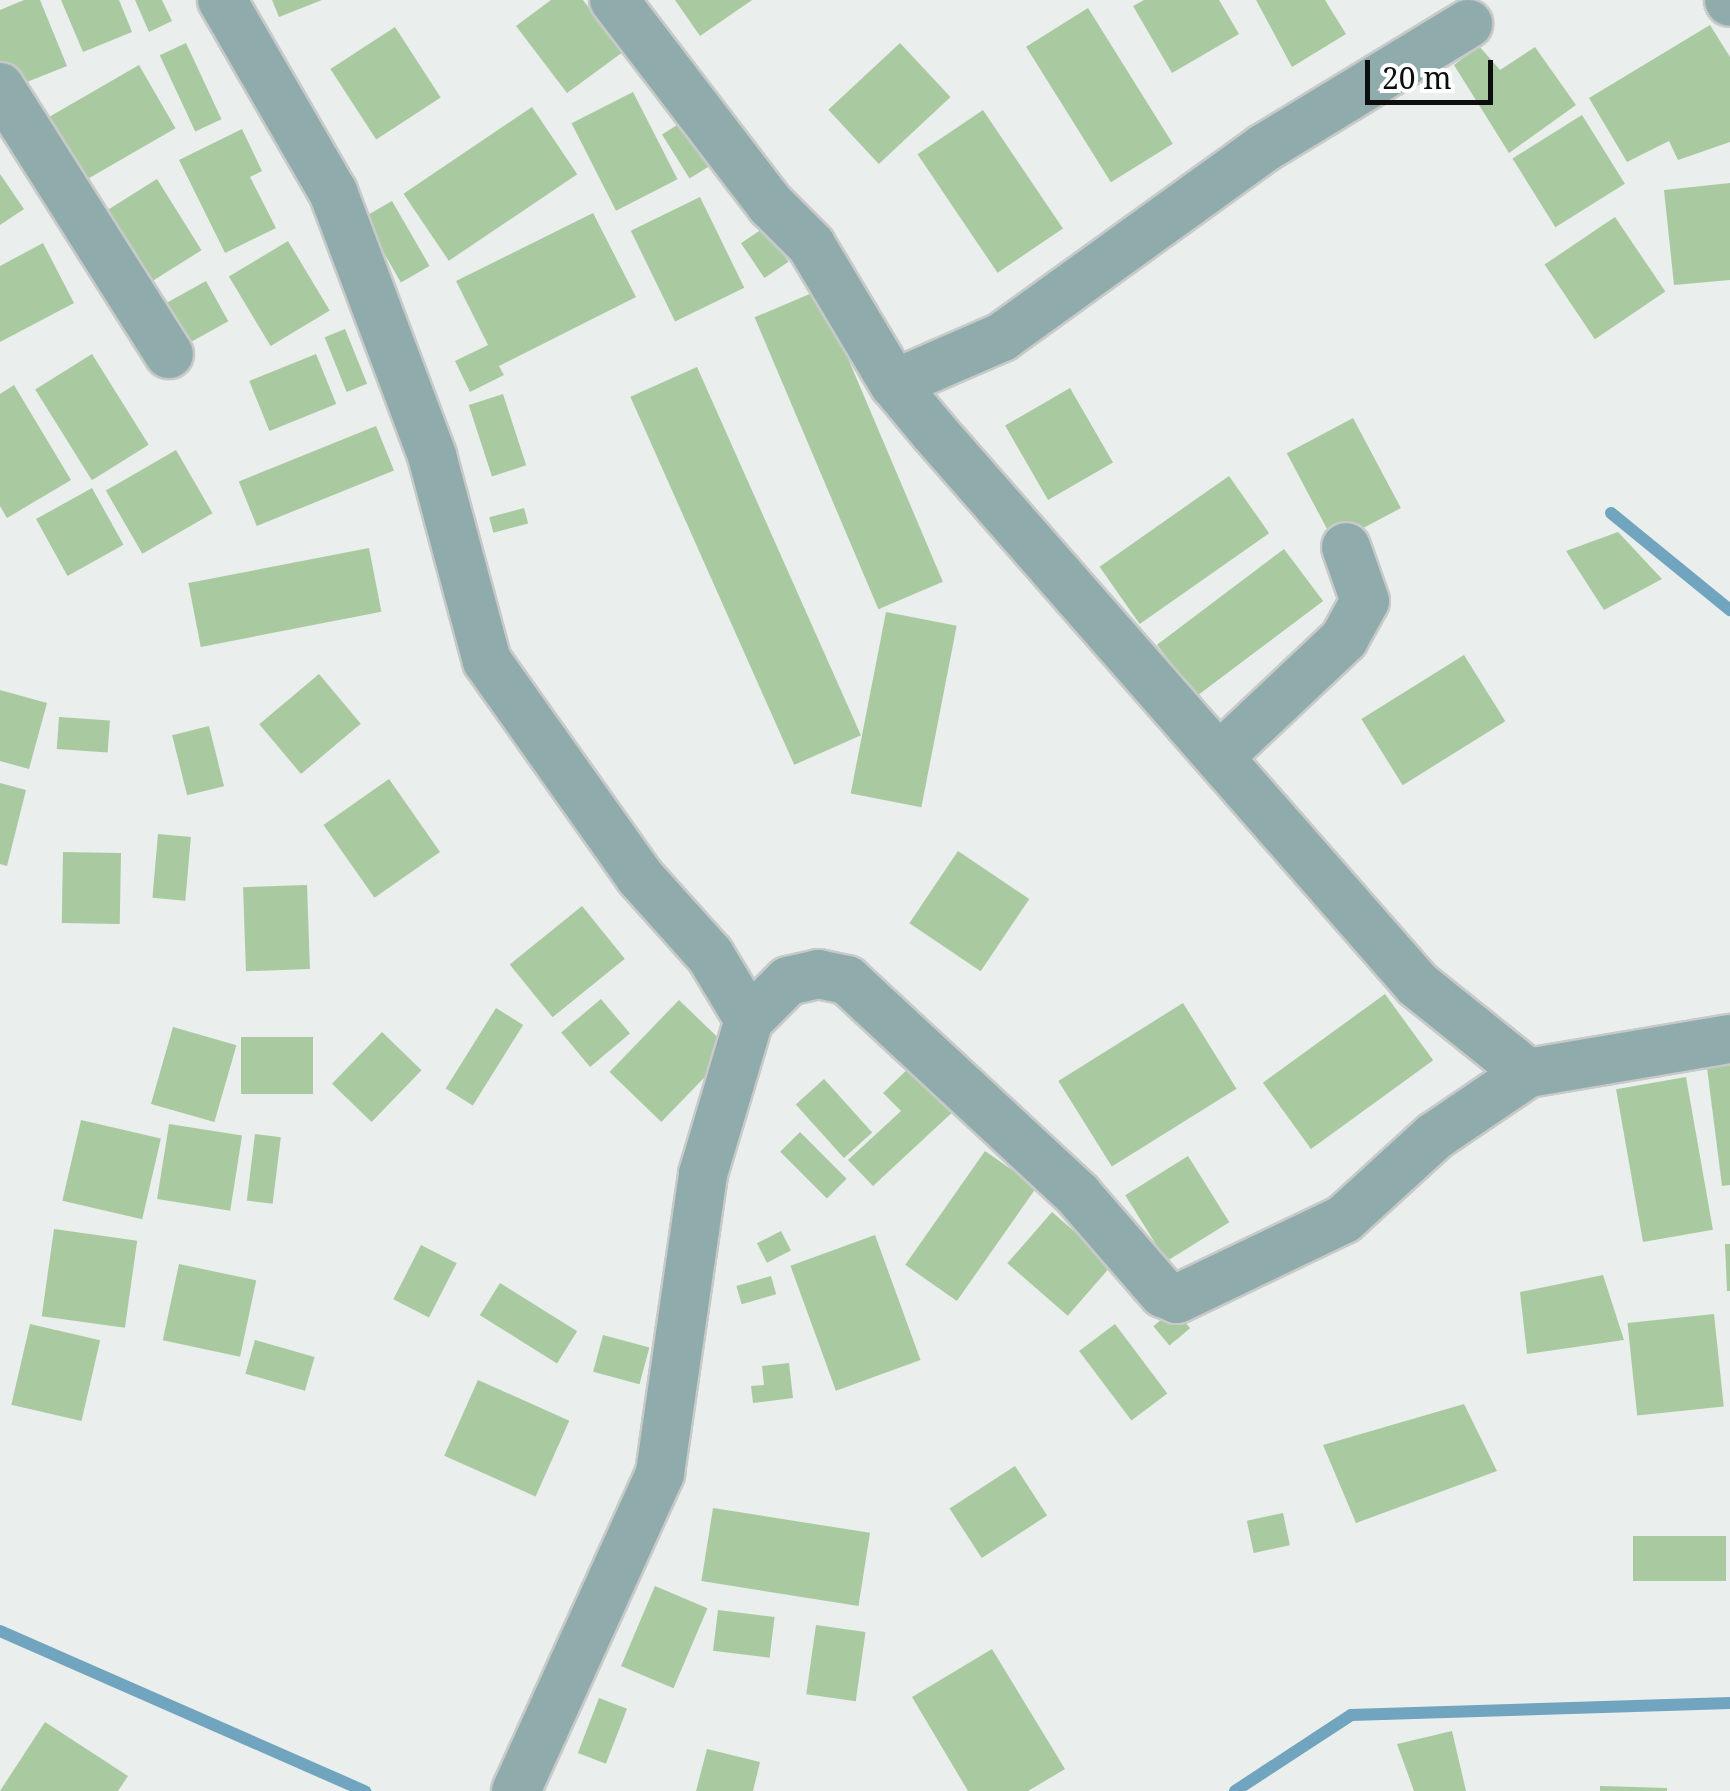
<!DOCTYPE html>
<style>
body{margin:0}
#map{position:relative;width:1730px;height:1791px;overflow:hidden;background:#eaeeec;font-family:"Noto Serif",serif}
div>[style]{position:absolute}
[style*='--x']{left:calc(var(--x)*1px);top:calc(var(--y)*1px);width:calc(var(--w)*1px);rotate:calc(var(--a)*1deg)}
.stream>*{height:12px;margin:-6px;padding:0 6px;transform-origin:6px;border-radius:6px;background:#70a4bf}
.building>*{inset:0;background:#a9caa1;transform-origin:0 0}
.roads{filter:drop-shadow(2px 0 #c7cac8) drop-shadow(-2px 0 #c7cac8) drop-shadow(0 2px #c7cac8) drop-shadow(0 -2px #c7cac8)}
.minor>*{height:48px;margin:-24px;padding:0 24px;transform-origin:24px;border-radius:24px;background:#8fabac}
span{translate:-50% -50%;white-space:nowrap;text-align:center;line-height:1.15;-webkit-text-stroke:9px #fff;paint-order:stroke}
.scale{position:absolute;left:1365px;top:60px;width:128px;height:45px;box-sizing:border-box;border:5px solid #0d0f0e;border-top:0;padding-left:12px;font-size:30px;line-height:35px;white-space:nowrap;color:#0d0f0e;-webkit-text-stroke:8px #fff;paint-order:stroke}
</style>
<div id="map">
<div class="stream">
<div style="--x:1611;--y:513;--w:154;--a:39.2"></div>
<div style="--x:0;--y:1631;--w:399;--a:23.7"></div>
<div style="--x:1235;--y:1791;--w:139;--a:-33.2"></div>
<div style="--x:1351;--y:1715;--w:379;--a:-1.8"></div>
</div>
<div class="building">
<div style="clip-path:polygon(24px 0,40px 0,67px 66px,7px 90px,0 74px,0 10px)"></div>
<div style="clip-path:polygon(61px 0,119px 0,132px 32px,83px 52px)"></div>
<div style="clip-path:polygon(135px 0,162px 0,172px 21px,149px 32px)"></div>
<div style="clip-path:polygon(272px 0,322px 0,279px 17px)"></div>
<div style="clip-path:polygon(551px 0,583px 0,623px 52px,567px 93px,516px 26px)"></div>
<div style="clip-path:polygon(675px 0,752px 0,700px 36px)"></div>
<div style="clip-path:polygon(1144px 0,1219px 0,1239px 34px,1172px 73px,1133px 6px)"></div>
<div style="clip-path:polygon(1256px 0,1325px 0,1346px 34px,1292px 67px)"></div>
<div style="left:1088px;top:8px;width:160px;height:73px;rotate:58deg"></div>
<div style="clip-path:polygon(1710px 25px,1730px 57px,1730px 142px,1678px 160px,1669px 141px,1627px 162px,1589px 98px)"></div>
<div style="left:395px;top:27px;width:84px;height:77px;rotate:57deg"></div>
<div style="left:186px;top:43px;width:84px;height:29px;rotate:65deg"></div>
<div style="left:900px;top:43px;width:74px;height:98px;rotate:47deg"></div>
<div style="clip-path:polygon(1479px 46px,1500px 70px,1535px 47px,1576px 105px,1509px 153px,1454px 65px)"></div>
<div style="left:139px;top:65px;width:73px;height:112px;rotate:60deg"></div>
<div style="left:633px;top:92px;width:98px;height:69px;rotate:63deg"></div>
<div style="left:532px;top:107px;width:81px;height:155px;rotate:56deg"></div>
<div style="left:983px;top:110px;width:143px;height:79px;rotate:56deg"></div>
<div style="left:1582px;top:115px;width:81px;height:82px;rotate:58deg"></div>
<div style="left:690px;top:117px;width:52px;height:33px;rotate:58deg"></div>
<div style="clip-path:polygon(242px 129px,262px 171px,250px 177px,276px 228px,225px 253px,179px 160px)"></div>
<div style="clip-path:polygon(0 174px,24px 209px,0 225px)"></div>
<div style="left:157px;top:179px;width:84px;height:72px;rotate:58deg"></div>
<div style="clip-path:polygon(1730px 183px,1730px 280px,1674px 285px,1664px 190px)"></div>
<div style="left:700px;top:197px;width:101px;height:77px;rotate:64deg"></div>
<div style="left:392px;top:201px;width:75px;height:33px;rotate:60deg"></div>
<div style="clip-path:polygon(593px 213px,636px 297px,499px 366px,504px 375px,470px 392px,455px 361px,488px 345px,456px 281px)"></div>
<div style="left:1615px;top:217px;width:90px;height:85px;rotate:56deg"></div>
<div style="left:765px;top:227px;width:42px;height:29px;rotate:56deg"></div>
<div style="left:288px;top:241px;width:81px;height:69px;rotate:59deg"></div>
<div style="clip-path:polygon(43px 243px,74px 303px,0 342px,0 266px)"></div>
<div style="left:206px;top:281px;width:46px;height:66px;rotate:61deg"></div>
<div style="left:819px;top:290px;width:317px;height:70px;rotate:67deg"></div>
<div style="left:345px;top:329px;width:59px;height:22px;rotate:68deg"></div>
<div style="left:92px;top:354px;width:107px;height:67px;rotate:58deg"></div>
<div style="left:316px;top:354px;width:54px;height:72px;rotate:68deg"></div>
<div style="left:697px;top:367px;width:403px;height:73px;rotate:66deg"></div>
<div style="clip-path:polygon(14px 385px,71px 480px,7px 518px,0 506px,0 394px)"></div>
<div style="left:1070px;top:388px;width:86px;height:75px;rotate:60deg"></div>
<div style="left:503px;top:394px;width:75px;height:36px;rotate:72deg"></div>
<div style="left:1353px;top:418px;width:102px;height:75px;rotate:62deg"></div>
<div style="left:376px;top:426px;width:48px;height:148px;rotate:68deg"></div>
<div style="left:176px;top:450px;width:73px;height:81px;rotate:60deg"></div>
<div style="left:1229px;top:476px;width:70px;height:158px;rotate:55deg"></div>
<div style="left:92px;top:488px;width:65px;height:64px;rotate:61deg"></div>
<div style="left:524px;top:508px;width:16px;height:36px;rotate:75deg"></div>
<div style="clip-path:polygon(1618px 532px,1662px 579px,1604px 610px,1566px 551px)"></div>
<div style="left:369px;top:548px;width:65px;height:184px;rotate:79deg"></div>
<div style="left:1284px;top:549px;width:65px;height:159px;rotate:53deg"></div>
<div style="left:886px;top:612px;width:72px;height:185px;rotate:11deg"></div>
<div style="left:1464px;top:655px;width:78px;height:121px;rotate:58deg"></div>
<div style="left:319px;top:674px;width:65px;height:78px;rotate:50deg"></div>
<div style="clip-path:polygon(0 690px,47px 703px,29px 769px,0 761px)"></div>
<div style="left:59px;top:717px;width:51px;height:32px;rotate:4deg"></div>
<div style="left:209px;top:726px;width:62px;height:38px;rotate:76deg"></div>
<div style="left:389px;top:779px;width:89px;height:80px;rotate:55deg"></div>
<div style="clip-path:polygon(0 783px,26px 790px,7px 866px,0 864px)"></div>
<div style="left:158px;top:834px;width:33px;height:64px;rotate:5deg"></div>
<div style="left:958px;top:851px;width:86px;height:87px;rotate:34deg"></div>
<div style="left:63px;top:852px;width:58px;height:71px;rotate:1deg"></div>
<div style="left:307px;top:885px;width:84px;height:64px;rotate:88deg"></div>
<div style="left:582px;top:906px;width:68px;height:93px;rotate:51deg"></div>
<div style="left:1385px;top:994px;width:82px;height:151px;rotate:54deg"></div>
<div style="left:601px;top:999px;width:45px;height:52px;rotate:50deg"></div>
<div style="left:679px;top:1000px;width:72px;height:100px;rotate:44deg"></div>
<div style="left:1183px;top:1003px;width:101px;height:147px;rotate:58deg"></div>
<div style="left:496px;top:1008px;width:32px;height:95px;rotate:32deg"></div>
<div style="left:173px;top:1027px;width:66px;height:80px;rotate:16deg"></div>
<div style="left:382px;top:1032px;width:55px;height:72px;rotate:44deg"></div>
<div style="left:241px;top:1037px;width:72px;height:57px"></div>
<div style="clip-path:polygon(1730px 1057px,1730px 1185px,1722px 1186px,1706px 1060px)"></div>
<div style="clip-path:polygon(914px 1063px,957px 1108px,873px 1186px,848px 1160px,901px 1111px,883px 1093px)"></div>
<div style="left:1686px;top:1077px;width:155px;height:71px;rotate:80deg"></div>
<div style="left:824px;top:1079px;width:72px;height:38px;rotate:48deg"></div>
<div style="left:81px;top:1120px;width:82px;height:83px;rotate:13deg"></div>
<div style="left:169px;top:1124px;width:74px;height:76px;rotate:9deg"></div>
<div style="left:800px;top:1132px;width:66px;height:28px;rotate:45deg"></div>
<div style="left:255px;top:1134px;width:26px;height:67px;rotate:7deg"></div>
<div style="left:985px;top:1151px;width:63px;height:139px;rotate:35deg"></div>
<div style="left:1188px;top:1156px;width:78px;height:74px;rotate:58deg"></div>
<div style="left:1052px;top:1212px;width:80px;height:68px;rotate:41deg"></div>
<div style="left:54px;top:1229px;width:84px;height:88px;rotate:8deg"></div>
<div style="left:781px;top:1231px;width:22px;height:27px;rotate:63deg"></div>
<div style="left:875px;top:1235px;width:133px;height:90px;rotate:70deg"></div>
<div style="clip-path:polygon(1725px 1244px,1730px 1244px,1730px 1291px,1727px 1291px)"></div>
<div style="left:421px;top:1245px;width:40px;height:61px;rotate:27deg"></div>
<div style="left:179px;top:1264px;width:79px;height:78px;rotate:12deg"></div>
<div style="clip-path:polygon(1603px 1275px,1624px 1340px,1527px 1354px,1520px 1292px)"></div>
<div style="left:771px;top:1276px;width:19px;height:36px;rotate:74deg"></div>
<div style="left:500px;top:1283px;width:91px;height:38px;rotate:32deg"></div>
<div style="left:1174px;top:1309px;width:25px;height:27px;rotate:50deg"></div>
<div style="left:1714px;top:1314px;width:93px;height:87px;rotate:84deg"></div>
<div style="left:30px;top:1324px;width:72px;height:83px;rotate:13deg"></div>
<div style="left:1115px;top:1324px;width:87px;height:45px;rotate:53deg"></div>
<div style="left:603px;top:1335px;width:48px;height:38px;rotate:15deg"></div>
<div style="left:255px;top:1340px;width:62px;height:35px;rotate:16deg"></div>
<div style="clip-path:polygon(789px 1363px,793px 1398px,753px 1403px,751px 1386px,764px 1385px,762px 1366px)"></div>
<div style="left:478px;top:1380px;width:100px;height:83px;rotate:24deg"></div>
<div style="clip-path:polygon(1464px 1404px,1497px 1471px,1356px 1523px,1323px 1445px)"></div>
<div style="left:1015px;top:1466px;width:59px;height:78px;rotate:57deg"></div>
<div style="left:713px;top:1508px;width:159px;height:74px;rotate:9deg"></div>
<div style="left:1283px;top:1513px;width:33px;height:37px;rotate:78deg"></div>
<div style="left:1726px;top:1536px;width:45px;height:93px;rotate:90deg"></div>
<div style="left:655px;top:1586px;width:57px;height:87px;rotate:23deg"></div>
<div style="left:718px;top:1610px;width:57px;height:41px;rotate:7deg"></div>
<div style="left:816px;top:1625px;width:50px;height:70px;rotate:8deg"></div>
<div style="clip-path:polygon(992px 1649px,1065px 1769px,1028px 1791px,968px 1791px,912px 1697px)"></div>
<div style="left:599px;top:1698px;width:30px;height:59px;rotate:21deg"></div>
<div style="clip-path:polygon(45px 1722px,128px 1776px,118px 1791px,0 1791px)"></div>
<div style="clip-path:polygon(1452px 1731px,1466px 1791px,1414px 1791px,1397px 1744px)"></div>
<div style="clip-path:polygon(707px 1749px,760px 1762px,753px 1791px,696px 1791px)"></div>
<div style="clip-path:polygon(1600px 1786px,1667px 1788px,1667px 1791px,1600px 1791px)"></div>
</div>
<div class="roads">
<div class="minor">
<div style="--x:222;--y:0;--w:222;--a:60"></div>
<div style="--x:333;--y:192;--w:282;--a:69.4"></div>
<div style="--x:432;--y:456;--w:212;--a:75"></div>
<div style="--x:487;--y:661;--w:263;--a:54.7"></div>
<div style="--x:639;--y:876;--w:106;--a:48.1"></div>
<div style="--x:710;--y:955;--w:76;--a:59"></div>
<div style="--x:614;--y:0;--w:258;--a:52.6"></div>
<div style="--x:771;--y:205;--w:57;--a:45"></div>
<div style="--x:811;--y:245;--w:162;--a:59.2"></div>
<div style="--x:894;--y:384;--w:62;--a:50.2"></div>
<div style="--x:934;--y:432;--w:735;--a:48.81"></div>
<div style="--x:1418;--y:985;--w:141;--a:38.7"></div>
<div style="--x:1729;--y:0;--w:2;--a:63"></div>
<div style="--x:0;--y:87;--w:316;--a:57.7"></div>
<div style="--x:894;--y:384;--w:118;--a:-23.5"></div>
<div style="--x:1002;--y:337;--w:323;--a:-35.8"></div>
<div style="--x:1264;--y:148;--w:239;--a:-31.3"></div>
<div style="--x:1219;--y:757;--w:172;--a:-43.3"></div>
<div style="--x:1344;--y:639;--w:43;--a:-61.1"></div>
<div style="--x:1365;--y:601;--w:57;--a:-109.4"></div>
<div style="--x:516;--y:1791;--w:349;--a:-65.6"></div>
<div style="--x:660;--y:1473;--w:302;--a:-81.8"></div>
<div style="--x:703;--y:1174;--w:161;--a:-73.4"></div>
<div style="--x:749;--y:1020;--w:55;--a:-45"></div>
<div style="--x:788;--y:981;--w:31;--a:-13"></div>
<div style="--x:818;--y:974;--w:30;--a:12"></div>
<div style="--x:847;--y:980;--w:316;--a:42.9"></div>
<div style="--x:1078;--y:1195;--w:130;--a:49.1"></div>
<div style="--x:1163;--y:1293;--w:15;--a:23"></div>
<div style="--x:1177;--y:1299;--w:185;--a:-25.6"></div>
<div style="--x:1344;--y:1219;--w:123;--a:-42.4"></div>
<div style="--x:1435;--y:1136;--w:112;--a:-34.1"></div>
<div style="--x:1528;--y:1073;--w:205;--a:-9.6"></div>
</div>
</div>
<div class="scale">20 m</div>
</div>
